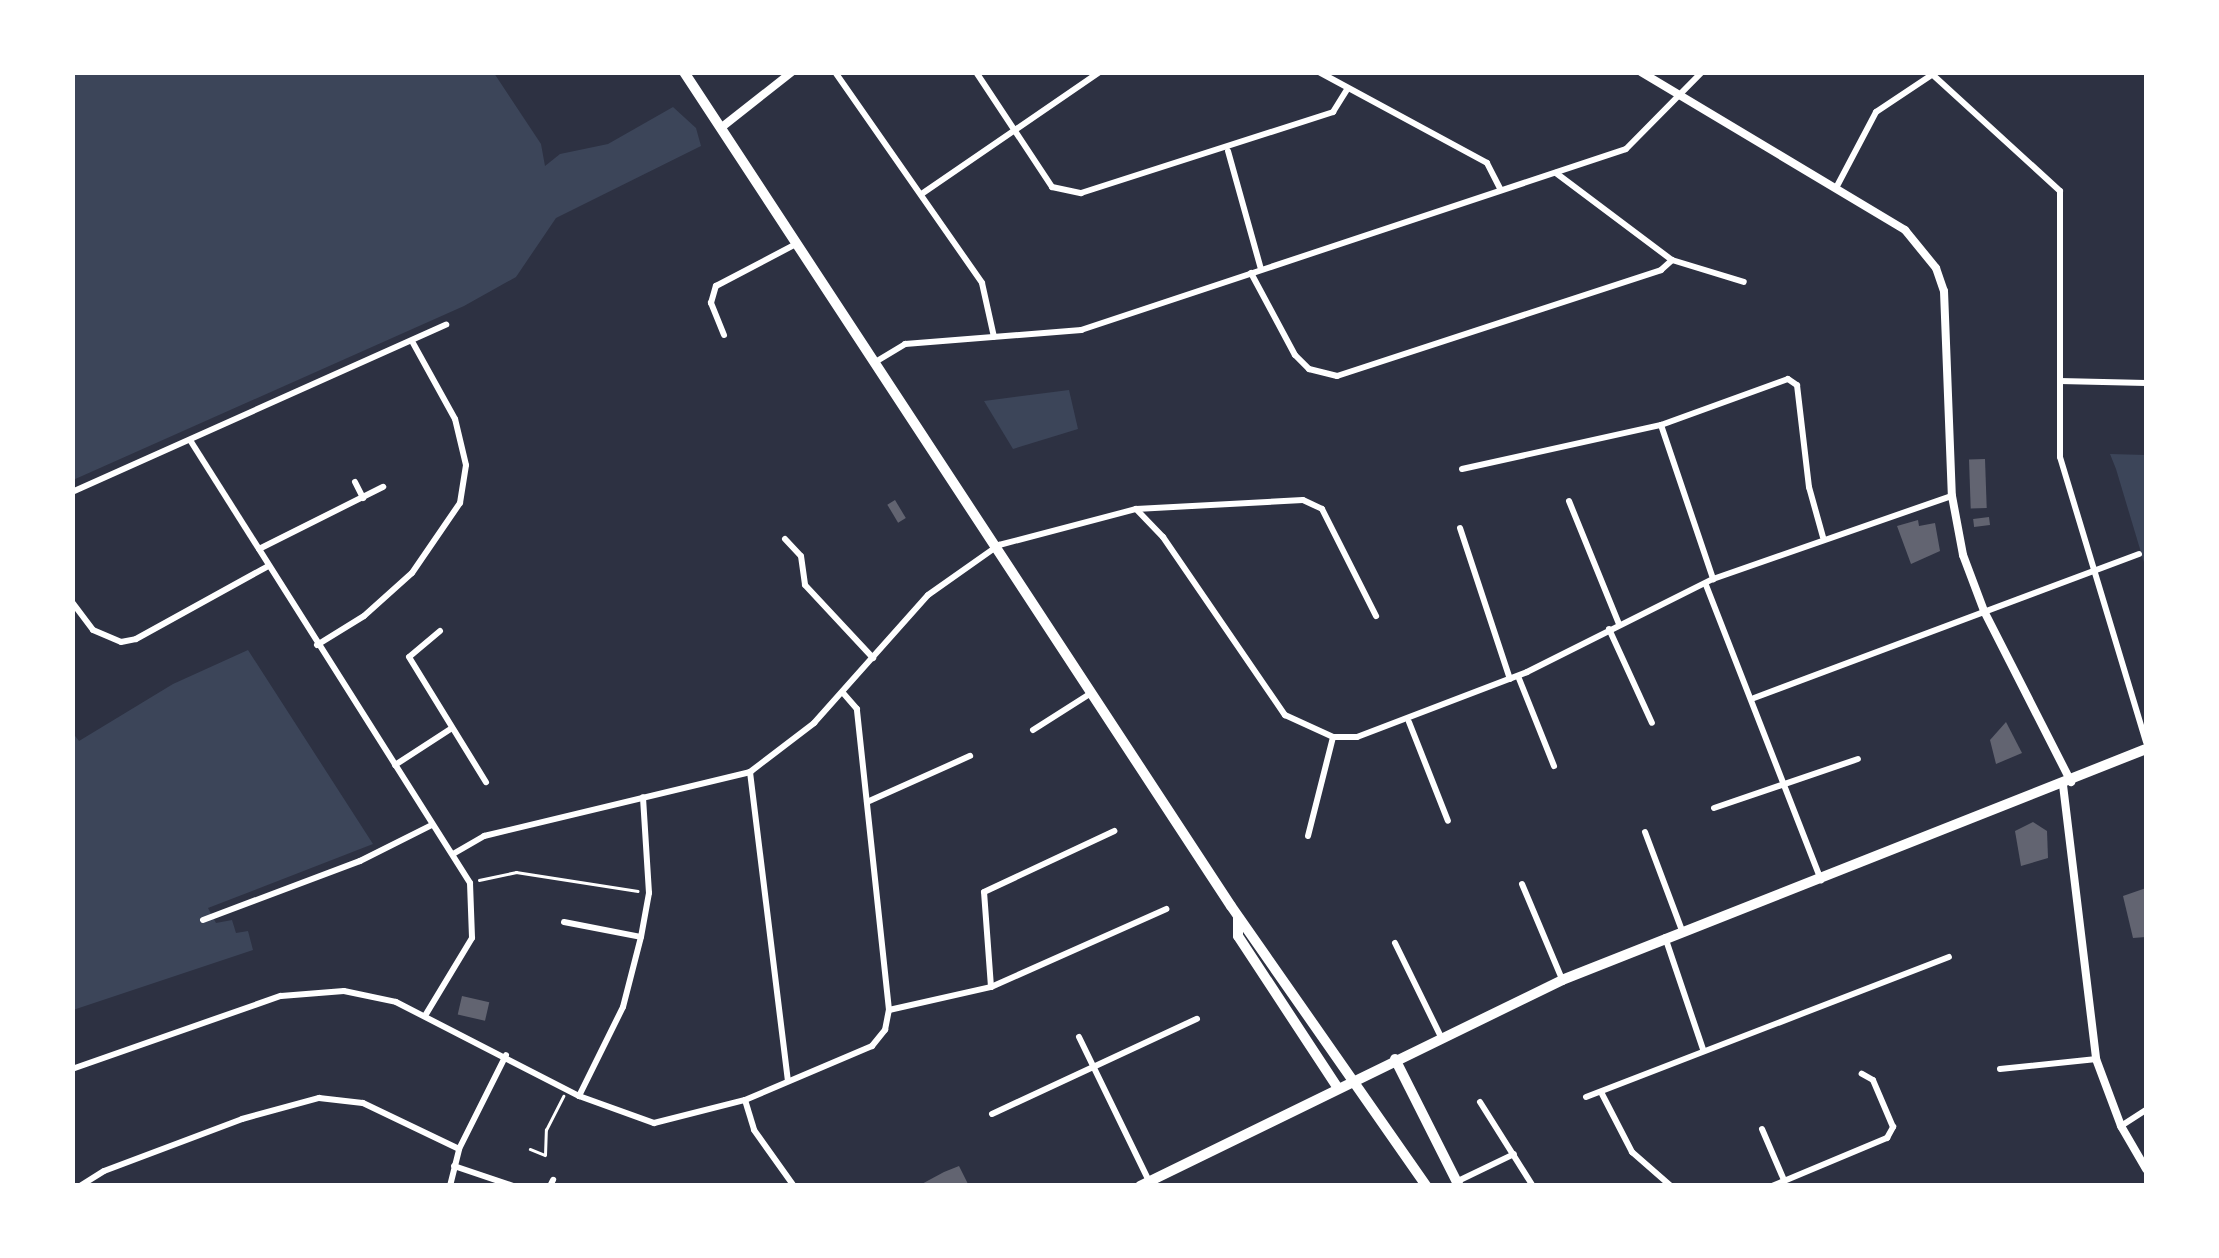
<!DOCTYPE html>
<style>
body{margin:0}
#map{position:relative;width:2219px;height:1258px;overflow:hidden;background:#2d3142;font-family:"Zilla Slab",serif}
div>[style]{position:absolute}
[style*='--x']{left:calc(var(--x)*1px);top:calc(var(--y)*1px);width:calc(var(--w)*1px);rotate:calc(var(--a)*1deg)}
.green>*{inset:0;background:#3c4559}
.building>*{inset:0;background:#626471;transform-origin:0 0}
.path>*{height:2.5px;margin:-1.25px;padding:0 1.25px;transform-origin:1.25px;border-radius:1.25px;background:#fff}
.minor>*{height:6px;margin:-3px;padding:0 3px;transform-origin:3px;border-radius:3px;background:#fff}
.tertiary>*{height:8px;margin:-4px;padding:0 4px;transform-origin:4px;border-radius:4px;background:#fff}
.primary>*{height:10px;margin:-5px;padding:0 5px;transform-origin:5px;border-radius:5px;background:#fff}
.trunk>*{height:10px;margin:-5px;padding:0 5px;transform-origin:5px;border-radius:5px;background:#fff}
span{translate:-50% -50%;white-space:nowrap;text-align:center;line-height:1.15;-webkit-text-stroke:8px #fff;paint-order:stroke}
.frame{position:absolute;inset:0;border:75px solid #fff;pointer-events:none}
</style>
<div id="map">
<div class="green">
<div style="clip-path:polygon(73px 72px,494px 73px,541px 144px,545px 166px,560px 154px,608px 144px,673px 107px,696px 128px,701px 146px,556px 218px,516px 277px,464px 306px,73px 480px)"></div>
<div style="clip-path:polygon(1069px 390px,1078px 429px,1013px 449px,984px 401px)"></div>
<div style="clip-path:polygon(2110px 454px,2146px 455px,2146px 569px,2116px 469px)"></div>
<div style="clip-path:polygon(248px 650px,373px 844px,208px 908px,216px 923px,232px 920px,236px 933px,248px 931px,253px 950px,73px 1010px,72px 732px,79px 741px,173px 684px)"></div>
</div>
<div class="building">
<div style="left:1985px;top:459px;width:49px;height:16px;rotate:88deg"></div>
<div style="left:895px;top:500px;width:21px;height:9px;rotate:59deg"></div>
<div style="left:1989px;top:517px;width:8px;height:16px;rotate:83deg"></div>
<div style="clip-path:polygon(1918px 520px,1919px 526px,1935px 523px,1940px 551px,1911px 564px,1897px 526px)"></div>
<div style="clip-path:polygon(2006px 722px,2022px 753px,1996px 764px,1990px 740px)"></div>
<div style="clip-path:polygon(2033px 822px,2047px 831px,2048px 858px,2021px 866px,2015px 831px)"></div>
<div style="clip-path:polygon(2146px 888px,2146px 937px,2133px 938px,2123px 896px)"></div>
<div style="left:462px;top:996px;width:28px;height:19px;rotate:13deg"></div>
<div style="clip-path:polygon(959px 1166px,969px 1186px,918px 1186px,944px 1172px)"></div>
</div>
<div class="path">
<div style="--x:479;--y:880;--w:38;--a:-12"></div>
<div style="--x:516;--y:872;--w:123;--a:8.9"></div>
<div style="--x:530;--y:1149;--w:16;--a:22"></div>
<div style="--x:545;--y:1155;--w:25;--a:-88"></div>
<div style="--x:546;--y:1130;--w:38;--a:-63"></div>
</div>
<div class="minor">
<div style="--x:835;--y:72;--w:257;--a:55.1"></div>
<div style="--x:982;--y:283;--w:55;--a:77.5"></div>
<div style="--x:976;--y:72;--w:138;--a:56.5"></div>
<div style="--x:1052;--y:187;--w:30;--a:12"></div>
<div style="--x:1081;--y:193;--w:265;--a:-17.8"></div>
<div style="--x:1333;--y:112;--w:26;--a:-58"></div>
<div style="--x:1319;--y:72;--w:191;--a:28.4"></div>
<div style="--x:1487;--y:163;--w:30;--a:63"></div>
<div style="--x:1933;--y:75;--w:172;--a:42.4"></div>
<div style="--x:2060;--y:191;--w:266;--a:90"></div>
<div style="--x:2060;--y:457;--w:298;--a:73.2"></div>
<div style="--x:1228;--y:151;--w:123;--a:74.4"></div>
<div style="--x:1556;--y:173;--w:145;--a:36.9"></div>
<div style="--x:1672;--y:260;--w:75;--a:17"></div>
<div style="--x:1836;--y:188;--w:86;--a:-62.2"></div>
<div style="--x:1876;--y:112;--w:69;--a:-33.7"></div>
<div style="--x:923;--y:193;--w:214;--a:-34.4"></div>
<div style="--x:1251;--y:273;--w:93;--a:61.8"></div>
<div style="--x:1295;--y:355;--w:20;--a:45"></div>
<div style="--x:1309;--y:369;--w:29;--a:14"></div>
<div style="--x:1337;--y:376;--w:341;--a:-18.1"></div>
<div style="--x:1661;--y:270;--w:15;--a:-42"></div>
<div style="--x:724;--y:335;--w:35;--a:-112"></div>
<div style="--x:711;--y:303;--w:18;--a:-74"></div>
<div style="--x:716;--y:286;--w:90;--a:-27.7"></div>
<div style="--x:877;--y:361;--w:33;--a:-31"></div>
<div style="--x:905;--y:344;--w:177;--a:-4.5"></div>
<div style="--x:1081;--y:330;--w:574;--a:-18.37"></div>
<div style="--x:1626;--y:149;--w:108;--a:-45.4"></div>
<div style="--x:2060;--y:381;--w:86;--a:1.3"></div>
<div style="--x:1661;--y:425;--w:163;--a:71.3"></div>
<div style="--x:190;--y:440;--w:524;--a:57.7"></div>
<div style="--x:470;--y:883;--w:55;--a:87.9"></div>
<div style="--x:472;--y:938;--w:91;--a:121.1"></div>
<div style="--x:1462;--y:469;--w:204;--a:-12.5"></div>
<div style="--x:1661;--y:425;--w:135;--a:-19.9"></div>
<div style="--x:1788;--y:379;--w:11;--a:34"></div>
<div style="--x:1797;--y:385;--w:103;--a:83.3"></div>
<div style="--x:1809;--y:487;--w:52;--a:74.4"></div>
<div style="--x:355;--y:482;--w:18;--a:63"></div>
<div style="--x:72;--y:492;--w:410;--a:-24.1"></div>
<div style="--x:1569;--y:501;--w:133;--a:67.9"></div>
<div style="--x:1136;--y:509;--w:39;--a:46"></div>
<div style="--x:1163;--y:537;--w:216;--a:55.6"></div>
<div style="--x:1285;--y:715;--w:53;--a:24.6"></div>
<div style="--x:1333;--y:737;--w:24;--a:0"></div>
<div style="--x:1357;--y:737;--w:182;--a:-20.9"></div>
<div style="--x:1527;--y:672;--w:208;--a:-26.6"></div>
<div style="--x:1713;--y:579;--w:253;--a:-19.2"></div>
<div style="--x:1460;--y:528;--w:159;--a:71.7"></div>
<div style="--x:785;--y:539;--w:23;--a:47"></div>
<div style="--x:801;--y:556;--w:29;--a:82"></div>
<div style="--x:805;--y:585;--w:100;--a:47"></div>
<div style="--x:259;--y:549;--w:139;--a:-26.6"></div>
<div style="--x:1706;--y:585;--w:317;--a:68.7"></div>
<div style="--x:72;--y:602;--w:35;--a:53"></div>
<div style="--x:93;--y:630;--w:30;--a:23"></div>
<div style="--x:121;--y:642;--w:15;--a:-11"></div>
<div style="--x:136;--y:639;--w:151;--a:-28.9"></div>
<div style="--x:1609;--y:629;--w:103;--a:65.4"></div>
<div style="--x:440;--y:631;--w:40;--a:140"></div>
<div style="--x:409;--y:657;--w:147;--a:58.4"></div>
<div style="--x:317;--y:645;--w:55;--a:-31.7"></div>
<div style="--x:364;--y:616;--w:64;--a:-41.9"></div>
<div style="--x:412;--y:573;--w:85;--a:-55.6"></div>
<div style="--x:460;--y:503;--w:38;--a:-81"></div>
<div style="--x:466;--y:465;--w:47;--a:-103.4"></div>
<div style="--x:455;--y:419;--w:87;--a:-118.9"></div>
<div style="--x:1518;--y:676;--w:97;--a:68.2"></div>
<div style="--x:1754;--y:698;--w:411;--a:-20.5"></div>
<div style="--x:1409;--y:722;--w:106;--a:68.5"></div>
<div style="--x:1033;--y:730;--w:69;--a:-32.5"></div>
<div style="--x:395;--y:765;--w:68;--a:-33"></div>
<div style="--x:750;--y:772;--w:311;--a:83"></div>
<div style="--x:867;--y:802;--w:113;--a:-24.1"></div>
<div style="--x:1714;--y:808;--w:152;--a:-18.8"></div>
<div style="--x:1645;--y:832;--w:108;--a:69.4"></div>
<div style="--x:1308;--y:836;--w:102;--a:-75.8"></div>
<div style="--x:453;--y:854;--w:36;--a:-30"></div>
<div style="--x:484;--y:836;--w:274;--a:-13.5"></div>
<div style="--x:750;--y:772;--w:81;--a:-37.4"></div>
<div style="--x:814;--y:723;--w:171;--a:-48.3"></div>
<div style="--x:928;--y:595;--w:87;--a:-35.2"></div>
<div style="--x:999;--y:545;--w:142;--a:-14.7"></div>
<div style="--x:1136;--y:509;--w:167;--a:-3.1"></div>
<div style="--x:1303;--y:500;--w:21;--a:25"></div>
<div style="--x:1322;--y:509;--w:120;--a:63.2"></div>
<div style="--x:1522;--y:884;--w:103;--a:67.2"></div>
<div style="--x:203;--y:920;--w:168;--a:-20.6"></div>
<div style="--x:360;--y:861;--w:80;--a:-26.6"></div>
<div style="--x:564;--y:922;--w:78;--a:11"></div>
<div style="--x:1665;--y:937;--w:118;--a:71.3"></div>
<div style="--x:1395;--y:943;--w:102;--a:63.9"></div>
<div style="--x:991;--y:987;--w:95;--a:-94.2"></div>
<div style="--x:984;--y:892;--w:144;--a:-25.1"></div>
<div style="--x:889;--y:1010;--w:105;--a:-12.7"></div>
<div style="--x:991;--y:987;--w:192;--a:-24"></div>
<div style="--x:1079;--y:1037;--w:160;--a:64.1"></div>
<div style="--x:72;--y:1069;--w:221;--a:-19.3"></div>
<div style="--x:281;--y:996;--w:63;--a:-4.5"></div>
<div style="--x:344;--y:991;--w:53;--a:11.9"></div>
<div style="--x:396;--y:1002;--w:206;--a:27.2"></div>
<div style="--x:579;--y:1096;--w:80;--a:19.8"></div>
<div style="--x:654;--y:1123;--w:94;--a:-14.2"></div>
<div style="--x:745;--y:1100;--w:138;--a:-23"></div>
<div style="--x:872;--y:1046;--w:21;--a:-51"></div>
<div style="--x:885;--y:1030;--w:20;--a:-79"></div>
<div style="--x:889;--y:1010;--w:303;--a:-96.1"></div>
<div style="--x:857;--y:709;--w:21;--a:-131"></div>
<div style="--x:2000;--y:1069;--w:97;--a:-5.9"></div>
<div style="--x:1601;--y:1092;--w:68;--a:62.7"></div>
<div style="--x:1632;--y:1152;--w:52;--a:41.1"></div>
<div style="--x:579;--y:1096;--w:99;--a:-63.7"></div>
<div style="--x:623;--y:1007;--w:72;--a:-75.6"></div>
<div style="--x:641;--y:937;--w:45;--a:-79.7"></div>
<div style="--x:649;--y:893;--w:96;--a:-93.6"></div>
<div style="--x:1586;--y:1097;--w:389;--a:-21.1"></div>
<div style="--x:745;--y:1100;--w:31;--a:73"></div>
<div style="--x:754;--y:1130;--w:69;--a:54.5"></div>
<div style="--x:1480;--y:1102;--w:99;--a:57.8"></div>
<div style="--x:992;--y:1114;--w:226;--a:-24.9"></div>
<div style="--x:2121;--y:1126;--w:30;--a:-33"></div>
<div style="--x:1762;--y:1129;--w:56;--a:66.7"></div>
<div style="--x:454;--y:1166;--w:62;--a:18.7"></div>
<div style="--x:1458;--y:1181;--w:62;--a:-25.7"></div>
<div style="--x:80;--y:1186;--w:28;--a:-32"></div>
<div style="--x:104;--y:1171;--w:147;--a:-20.6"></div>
<div style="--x:242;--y:1119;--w:80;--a:-15.3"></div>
<div style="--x:319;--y:1098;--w:44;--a:6.5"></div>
<div style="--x:363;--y:1103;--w:106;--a:25.6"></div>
<div style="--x:450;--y:1186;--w:38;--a:-76"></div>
<div style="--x:459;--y:1149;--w:105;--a:-63.4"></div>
<div style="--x:550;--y:1186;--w:7;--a:-63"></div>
<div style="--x:1772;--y:1186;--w:125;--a:-22.7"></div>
<div style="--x:1887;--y:1138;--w:13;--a:-61"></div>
<div style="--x:1893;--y:1127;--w:51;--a:-113.1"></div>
<div style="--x:1873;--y:1080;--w:13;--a:-151"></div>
</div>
<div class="tertiary">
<div style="--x:1641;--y:72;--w:308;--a:30.9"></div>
<div style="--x:1905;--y:230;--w:49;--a:50.8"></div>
<div style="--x:1936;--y:268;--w:24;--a:71"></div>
<div style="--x:1944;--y:291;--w:205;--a:87.8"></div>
<div style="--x:1952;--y:496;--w:60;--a:79.4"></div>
<div style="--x:1963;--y:555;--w:60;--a:69.4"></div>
<div style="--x:1984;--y:611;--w:192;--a:63"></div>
<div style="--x:722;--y:127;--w:89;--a:-38.2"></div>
<div style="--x:2063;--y:785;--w:276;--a:83.1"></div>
<div style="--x:2096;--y:1059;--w:72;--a:69.5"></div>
<div style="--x:2121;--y:1126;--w:50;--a:59.8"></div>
</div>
<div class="primary">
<div style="--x:1140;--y:1186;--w:470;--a:-26"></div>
<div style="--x:1562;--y:980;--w:628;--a:-21.58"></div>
</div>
<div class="trunk">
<div style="--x:684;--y:72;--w:997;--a:56.74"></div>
<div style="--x:1231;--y:906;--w:341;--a:55.1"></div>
<div style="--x:1238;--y:918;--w:18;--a:90"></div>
<div style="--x:1238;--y:936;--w:181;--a:56.7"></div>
<div style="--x:1395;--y:1059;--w:142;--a:63.3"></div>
</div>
<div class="frame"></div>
</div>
